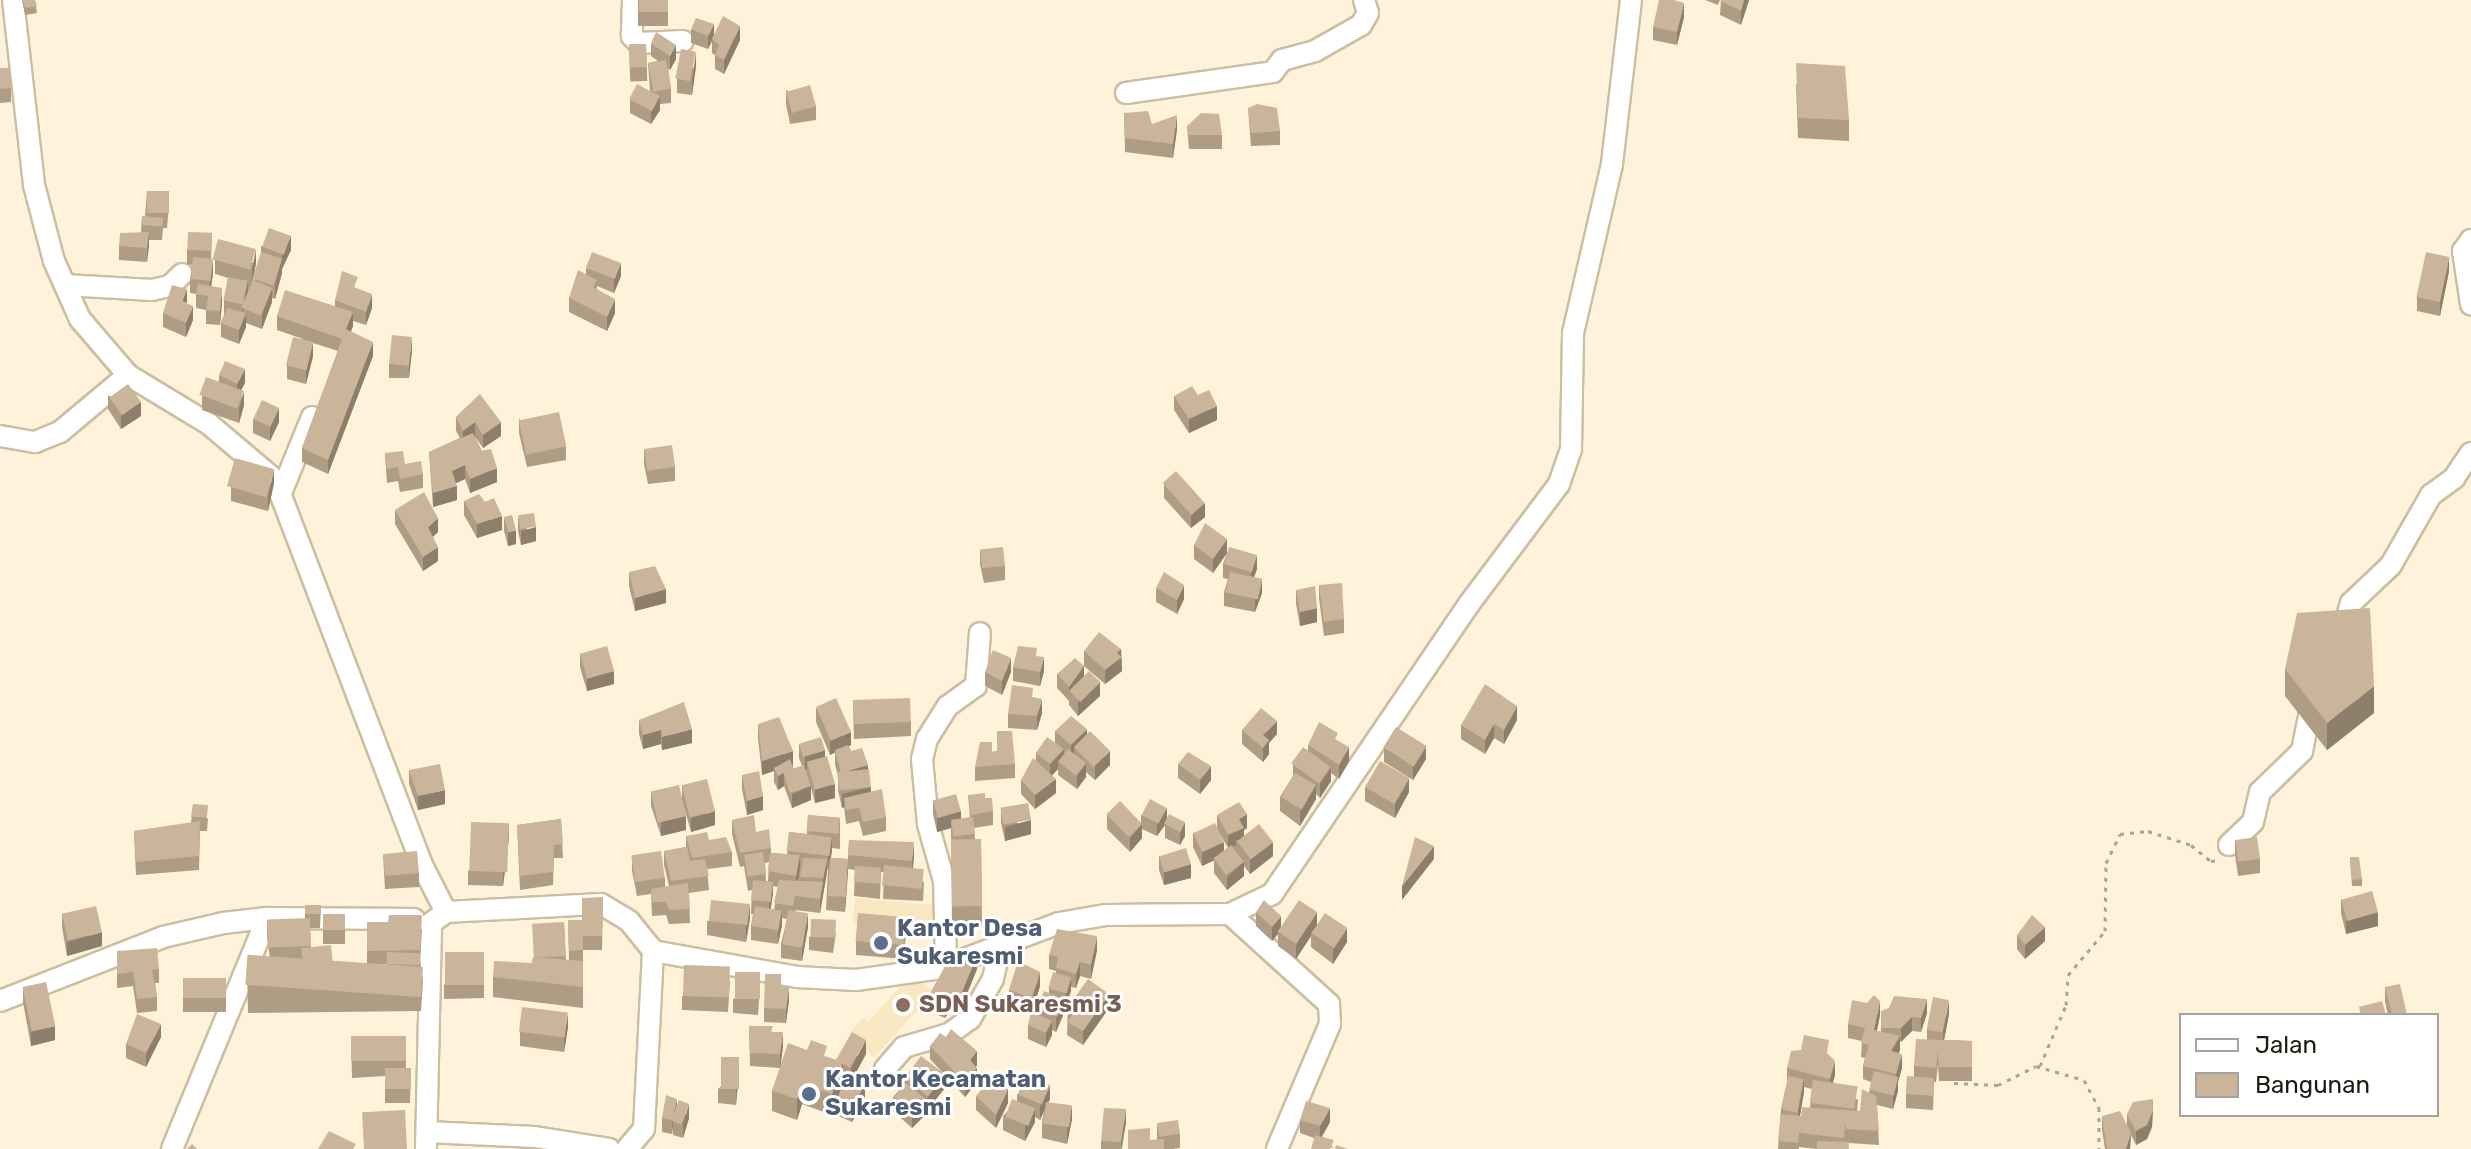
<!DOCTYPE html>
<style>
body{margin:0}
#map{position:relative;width:2471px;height:1149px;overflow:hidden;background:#fef3da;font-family:Rubik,sans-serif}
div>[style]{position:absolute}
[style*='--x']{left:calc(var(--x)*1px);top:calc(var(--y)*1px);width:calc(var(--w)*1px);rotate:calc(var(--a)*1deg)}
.built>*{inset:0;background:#f8e7c0;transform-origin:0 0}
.path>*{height:3px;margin-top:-1.5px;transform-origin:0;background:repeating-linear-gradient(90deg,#aca490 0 4px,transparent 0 10px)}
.roads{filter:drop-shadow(2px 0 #ccbea0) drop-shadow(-2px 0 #ccbea0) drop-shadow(0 2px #ccbea0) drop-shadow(0 -2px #ccbea0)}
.street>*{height:20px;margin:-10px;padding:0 10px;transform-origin:10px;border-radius:10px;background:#fff}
.wall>*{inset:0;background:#ae9c84;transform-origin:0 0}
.shaded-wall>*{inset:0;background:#8d7f6c}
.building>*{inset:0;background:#cab59a;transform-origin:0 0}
.dots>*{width:22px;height:22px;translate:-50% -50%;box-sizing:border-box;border:4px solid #fff;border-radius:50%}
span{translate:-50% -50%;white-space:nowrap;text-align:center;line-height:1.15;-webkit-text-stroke:6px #fff;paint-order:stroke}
.service-label{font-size:24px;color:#4e5e75;font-weight:700}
.left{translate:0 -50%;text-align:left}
.education-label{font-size:24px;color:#785e54;font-weight:700}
.legend{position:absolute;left:2179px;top:1013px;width:260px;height:104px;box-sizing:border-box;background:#fff;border:2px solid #a5a39f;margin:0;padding:10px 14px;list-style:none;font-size:24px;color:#1f1a0f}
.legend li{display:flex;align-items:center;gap:16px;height:40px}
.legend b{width:40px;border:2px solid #a5a39f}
</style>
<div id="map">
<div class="built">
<div style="left:855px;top:898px;width:79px;height:26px;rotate:5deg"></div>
<div style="clip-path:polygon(913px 973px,934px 993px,874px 1057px,849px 1033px,863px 1018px,868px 1022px)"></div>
</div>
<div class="path">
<div style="--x:2040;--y:1066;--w:66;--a:-66.9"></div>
<div style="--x:2066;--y:1005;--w:30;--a:-86"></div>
<div style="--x:2068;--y:975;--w:57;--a:-49.9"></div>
<div style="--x:2105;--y:931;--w:68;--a:-89.2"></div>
<div style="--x:2106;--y:863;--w:32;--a:-64"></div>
<div style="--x:2120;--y:834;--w:28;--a:-6"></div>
<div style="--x:2148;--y:831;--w:45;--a:18"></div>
<div style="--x:2191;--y:845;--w:26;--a:39"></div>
<div style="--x:2211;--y:861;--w:8;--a:-7"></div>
<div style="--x:1954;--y:1083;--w:44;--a:2.6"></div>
<div style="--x:1998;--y:1085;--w:42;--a:-26.6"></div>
<div style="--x:2036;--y:1066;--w:50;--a:16.3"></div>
<div style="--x:2084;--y:1080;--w:32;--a:62"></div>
<div style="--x:2099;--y:1108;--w:41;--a:90"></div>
</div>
<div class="roads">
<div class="street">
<div style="--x:13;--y:0;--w:186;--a:83.5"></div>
<div style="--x:34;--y:185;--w:79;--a:75.3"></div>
<div style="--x:54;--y:261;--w:64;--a:65.9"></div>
<div style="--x:80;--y:319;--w:74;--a:49.4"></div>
<div style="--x:128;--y:375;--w:95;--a:31.2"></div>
<div style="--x:209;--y:424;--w:87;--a:40.3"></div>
<div style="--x:275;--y:480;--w:410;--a:69.1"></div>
<div style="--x:421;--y:863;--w:55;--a:63"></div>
<div style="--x:633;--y:0;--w:36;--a:92"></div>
<div style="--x:632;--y:36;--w:10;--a:45"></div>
<div style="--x:639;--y:43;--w:44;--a:-2.6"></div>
<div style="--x:1126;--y:93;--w:148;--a:-8.1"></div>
<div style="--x:1273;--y:72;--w:15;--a:-53"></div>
<div style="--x:1282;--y:60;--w:34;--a:-15"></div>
<div style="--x:1315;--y:51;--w:53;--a:-29.5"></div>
<div style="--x:1361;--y:25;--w:14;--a:-60"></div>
<div style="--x:1368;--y:13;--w:14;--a:-107"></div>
<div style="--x:2471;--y:240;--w:14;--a:126"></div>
<div style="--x:2463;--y:251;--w:54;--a:81.4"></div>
<div style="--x:65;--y:285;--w:87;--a:3.3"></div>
<div style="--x:152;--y:290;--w:18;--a:-13"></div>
<div style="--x:170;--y:286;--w:17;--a:-45"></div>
<div style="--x:0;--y:436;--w:36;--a:10"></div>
<div style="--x:35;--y:442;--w:27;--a:-22"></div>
<div style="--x:60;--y:432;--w:89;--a:-40"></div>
<div style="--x:281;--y:493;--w:82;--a:-67.8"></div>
<div style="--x:2342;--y:636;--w:34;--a:-75"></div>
<div style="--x:2351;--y:603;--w:55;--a:-43.5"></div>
<div style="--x:2391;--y:565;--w:81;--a:-60.3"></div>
<div style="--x:2431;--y:495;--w:29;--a:-36"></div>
<div style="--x:2454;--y:478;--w:30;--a:-56"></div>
<div style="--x:2229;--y:845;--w:33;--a:-44"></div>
<div style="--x:2253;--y:822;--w:31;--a:-77"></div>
<div style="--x:2260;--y:792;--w:59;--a:-44.3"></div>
<div style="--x:2302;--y:751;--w:55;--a:-78.5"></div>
<div style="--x:1230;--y:914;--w:134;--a:42.3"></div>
<div style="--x:1329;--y:1004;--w:20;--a:87"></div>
<div style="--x:1330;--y:1024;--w:136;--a:113"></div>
<div style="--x:946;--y:966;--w:85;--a:-91.3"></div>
<div style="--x:944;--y:881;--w:59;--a:-105.7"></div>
<div style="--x:928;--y:824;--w:65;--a:-95.3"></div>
<div style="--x:922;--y:759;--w:21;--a:-76"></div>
<div style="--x:927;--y:739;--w:39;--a:-58"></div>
<div style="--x:948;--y:706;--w:34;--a:-36"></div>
<div style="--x:976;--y:686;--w:53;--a:-85.7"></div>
<div style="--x:0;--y:1001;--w:175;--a:-21.4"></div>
<div style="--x:163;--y:937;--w:62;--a:-13.1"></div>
<div style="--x:223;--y:923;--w:44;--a:-6.5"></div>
<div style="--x:267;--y:918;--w:147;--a:0.4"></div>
<div style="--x:885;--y:1069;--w:29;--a:-49"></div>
<div style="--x:904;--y:1047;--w:47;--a:-16.1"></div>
<div style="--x:949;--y:1034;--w:26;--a:-36"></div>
<div style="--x:970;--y:1019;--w:46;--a:-60.1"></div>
<div style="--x:993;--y:979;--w:35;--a:-78"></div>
<div style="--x:427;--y:1132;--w:108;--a:2.7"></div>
<div style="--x:535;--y:1137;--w:75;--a:9.2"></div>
<div style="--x:172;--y:1149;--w:250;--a:-67.6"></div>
<div style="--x:426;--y:1149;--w:226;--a:-88.7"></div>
<div style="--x:431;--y:923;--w:19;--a:-36"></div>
<div style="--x:446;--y:912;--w:155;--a:-3"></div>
<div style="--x:601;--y:904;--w:33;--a:31"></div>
<div style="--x:629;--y:921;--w:38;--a:51"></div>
<div style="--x:653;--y:951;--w:146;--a:10.2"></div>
<div style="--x:797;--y:977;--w:59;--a:2.9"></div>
<div style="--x:856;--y:980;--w:86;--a:-8"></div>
<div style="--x:941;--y:968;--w:126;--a:-20.9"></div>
<div style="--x:1059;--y:923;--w:48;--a:-9.7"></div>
<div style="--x:1106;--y:915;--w:124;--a:-0.5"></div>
<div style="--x:1230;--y:914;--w:47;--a:-25.5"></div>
<div style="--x:1272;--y:894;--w:351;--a:-55.8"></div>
<div style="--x:1469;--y:604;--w:150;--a:-53.1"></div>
<div style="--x:1559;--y:484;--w:37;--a:-71"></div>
<div style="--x:1571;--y:449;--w:116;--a:-89"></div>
<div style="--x:1573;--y:333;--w:173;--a:-77"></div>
<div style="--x:1612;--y:164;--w:165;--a:-83.4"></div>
<div style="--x:627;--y:1149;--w:26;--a:-50"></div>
<div style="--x:644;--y:1129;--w:178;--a:-87.1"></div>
</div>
</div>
<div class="wall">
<div style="clip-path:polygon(22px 0,35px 0,37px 13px,25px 15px)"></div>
<div style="left:638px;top:0;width:30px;height:26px"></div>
<div style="clip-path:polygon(1705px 0,1720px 0,1718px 5px)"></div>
<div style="clip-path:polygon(1721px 0,1749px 0,1741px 25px,1720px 15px)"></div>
<div style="clip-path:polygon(1684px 17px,1677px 45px,1653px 40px,1653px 27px)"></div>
<div style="clip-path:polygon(691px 29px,740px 40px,724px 74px,715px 69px,715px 55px,712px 53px,712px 42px,708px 49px,691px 43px)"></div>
<div style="clip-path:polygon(651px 43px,676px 59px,670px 70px,668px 69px,671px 89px,671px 103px,660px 104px,660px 110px,651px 124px,630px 113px,630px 99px,650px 91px,648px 63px,658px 61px,651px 56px)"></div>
<div style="left:646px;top:44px;width:37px;height:17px;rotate:88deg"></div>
<div style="clip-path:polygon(696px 66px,692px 95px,677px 93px,677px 79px)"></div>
<div style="clip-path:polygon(0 68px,11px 88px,11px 102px,0 103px)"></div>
<div style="clip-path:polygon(1796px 84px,1849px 120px,1849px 141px,1798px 138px)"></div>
<div style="clip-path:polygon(786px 90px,816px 106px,816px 120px,790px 124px,786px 104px)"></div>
<div style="clip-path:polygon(1248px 108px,1280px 131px,1280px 145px,1251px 146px)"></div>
<div style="clip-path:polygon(1124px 113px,1152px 124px,1177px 129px,1173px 158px,1125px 152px)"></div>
<div style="clip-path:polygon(1187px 126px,1222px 135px,1222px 149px,1189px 149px)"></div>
<div style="clip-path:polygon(147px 191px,169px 205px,167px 228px,163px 228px,162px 240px,149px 240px,147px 262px,119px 260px,119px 246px,141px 233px,142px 216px,145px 217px)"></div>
<div style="clip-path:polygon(212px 233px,211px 259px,213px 273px,211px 286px,222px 302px,220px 325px,206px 324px,206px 310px,196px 308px,196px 294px,190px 293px,190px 279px,192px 265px,187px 264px,187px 250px)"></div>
<div style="clip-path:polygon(261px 246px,291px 250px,282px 269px,282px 273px,275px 299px,272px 298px,272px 302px,262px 329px,246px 323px,246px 327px,239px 344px,221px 337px,221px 323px,224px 315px,224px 301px,228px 278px,215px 274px,215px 260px,256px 263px,253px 280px,254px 281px,261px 253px)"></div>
<div style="clip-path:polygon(586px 268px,621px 276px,614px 293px,597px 286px,597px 289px,615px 313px,607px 331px,569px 312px,569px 298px,586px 274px)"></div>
<div style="clip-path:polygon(2449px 271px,2440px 316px,2417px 311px,2417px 297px)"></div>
<div style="clip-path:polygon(358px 289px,372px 308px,366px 325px,353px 321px,353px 326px,351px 331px,373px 356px,328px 474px,302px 462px,302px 448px,338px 351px,313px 343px,313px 356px,306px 384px,287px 379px,287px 365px,303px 339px,277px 330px,277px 316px,335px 306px,335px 300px)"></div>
<div style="clip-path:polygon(186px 303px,193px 320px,186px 337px,163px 327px,163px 313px)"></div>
<div style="clip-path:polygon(412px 350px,409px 378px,389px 378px,389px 364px)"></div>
<div style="clip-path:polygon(219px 375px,245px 383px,241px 390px,244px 405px,239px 423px,202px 410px,202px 396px,219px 381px)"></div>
<div style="clip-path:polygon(480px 394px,501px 436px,483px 448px,475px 437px,497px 482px,470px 493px,465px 479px,456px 483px,457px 500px,433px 507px,429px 452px,460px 438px,456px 431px,456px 417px)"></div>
<div style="clip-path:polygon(108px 395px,141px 416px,121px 429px,108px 409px)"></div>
<div style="clip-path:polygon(1198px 395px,1217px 420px,1189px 433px,1174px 410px,1174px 396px)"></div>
<div style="clip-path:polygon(253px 419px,279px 422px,270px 441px,253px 433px)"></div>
<div style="clip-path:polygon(519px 419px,566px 446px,566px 460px,527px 467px,519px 433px)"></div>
<div style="clip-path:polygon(644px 450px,675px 467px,675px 481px,648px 484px,644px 464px)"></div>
<div style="clip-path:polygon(385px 453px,423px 474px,423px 488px,400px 492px,398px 481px,387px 483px)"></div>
<div style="clip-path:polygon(274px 483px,268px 511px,231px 501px,231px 487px)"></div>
<div style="clip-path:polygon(1164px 484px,1205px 517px,1191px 528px,1164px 498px)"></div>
<div style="clip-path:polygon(464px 501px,502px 530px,477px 538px,464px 515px)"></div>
<div style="clip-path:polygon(395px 510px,438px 532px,433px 537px,438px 561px,423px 571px,395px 524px)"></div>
<div style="clip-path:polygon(504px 517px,516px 544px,508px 546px,504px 531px)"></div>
<div style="clip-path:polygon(518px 517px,536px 541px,521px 545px,518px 531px)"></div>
<div style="clip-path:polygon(1194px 545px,1227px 552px,1257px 569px,1254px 577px,1262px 593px,1255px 612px,1224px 606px,1224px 592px,1228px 579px,1223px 578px,1223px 564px,1227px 553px,1213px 573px,1194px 559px)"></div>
<div style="clip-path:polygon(980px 550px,1005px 566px,1005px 580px,984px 583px,980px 564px)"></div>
<div style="clip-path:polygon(629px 572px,666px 603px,635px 611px,629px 586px)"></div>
<div style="clip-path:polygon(1319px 585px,1344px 619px,1344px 633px,1324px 636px,1319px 598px)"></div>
<div style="clip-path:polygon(1156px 588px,1184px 599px,1177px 614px,1156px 602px)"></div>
<div style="clip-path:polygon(1296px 590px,1317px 622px,1300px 626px,1296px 604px)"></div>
<div style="clip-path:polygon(1121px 649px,1122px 671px,1105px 684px,1084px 666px,1084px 676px,1100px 696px,1078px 716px,1069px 705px,1069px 701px,1057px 688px,1057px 674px,1084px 665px,1084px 651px)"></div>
<div style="clip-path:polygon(580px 653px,614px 684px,587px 691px,580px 667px)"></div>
<div style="clip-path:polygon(1013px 667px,1044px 671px,1040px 686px,1013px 681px)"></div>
<div style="clip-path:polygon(2285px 669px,2374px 713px,2327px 750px,2285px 696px)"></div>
<div style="clip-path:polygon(985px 672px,1011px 672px,1002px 695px,985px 686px)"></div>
<div style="clip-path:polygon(1033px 697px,1042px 713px,1037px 730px,1008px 728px,1008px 714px)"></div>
<div style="clip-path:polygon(853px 701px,911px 722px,911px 736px,854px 739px)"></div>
<div style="clip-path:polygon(816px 708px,851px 745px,849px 746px,851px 751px,868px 769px,871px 792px,886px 817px,886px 831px,863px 836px,859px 821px,846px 824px,844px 807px,842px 808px,838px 790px,838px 777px,835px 764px,835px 752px,830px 755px,816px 722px)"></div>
<div style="clip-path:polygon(639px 720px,692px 743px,662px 750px,661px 744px,643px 749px,639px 734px)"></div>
<div style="clip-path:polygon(1517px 720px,1504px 744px,1494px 738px,1485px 754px,1461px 739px,1461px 725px)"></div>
<div style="clip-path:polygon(758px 724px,793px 765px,793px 770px,802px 766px,799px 758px,799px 744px,825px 756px,835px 798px,815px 803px,811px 788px,811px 800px,792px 808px,784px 786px,778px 790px,774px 782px,774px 771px,762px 775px,758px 738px)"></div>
<div style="clip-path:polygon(1242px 730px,1277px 734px,1269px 743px,1269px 754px,1263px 762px,1242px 744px)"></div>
<div style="clip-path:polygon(1055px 731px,1087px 734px,1110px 765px,1095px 780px,1086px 772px,1086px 777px,1077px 789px,1058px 775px,1058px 769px,1052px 776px,1056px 793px,1035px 809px,1021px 794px,1021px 780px,1036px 760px,1036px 753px,1055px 743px)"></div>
<div style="clip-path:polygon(1338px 741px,1349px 761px,1339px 779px,1331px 773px,1331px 781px,1320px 798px,1316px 794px,1316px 799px,1300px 826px,1280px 811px,1280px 797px,1293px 776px,1293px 764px,1308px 750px,1308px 745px)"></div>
<div style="clip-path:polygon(1384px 748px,1426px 759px,1413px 780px,1384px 762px)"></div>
<div style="clip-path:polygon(997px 751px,1015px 764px,1015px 778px,975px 781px,975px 767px,992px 752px)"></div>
<div style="clip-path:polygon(1178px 764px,1211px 780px,1200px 794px,1178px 778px)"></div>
<div style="clip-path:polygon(409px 770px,445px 804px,418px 810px,409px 784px)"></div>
<div style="clip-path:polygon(742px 775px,763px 810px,747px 815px,742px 789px)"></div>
<div style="clip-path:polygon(682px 786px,715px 825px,691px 832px,684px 807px,686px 830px,661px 836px,651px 806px,651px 792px,682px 798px)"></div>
<div style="clip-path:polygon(1365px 787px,1409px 792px,1395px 818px,1365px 801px)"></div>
<div style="clip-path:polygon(968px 795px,985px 798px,993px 811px,993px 825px,974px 828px,975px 839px,981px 839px,982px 926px,952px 927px,951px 828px,937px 832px,933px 814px,933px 800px,961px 819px,970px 817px)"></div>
<div style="clip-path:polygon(193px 804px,208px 819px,207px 831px,200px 831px,199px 870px,136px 875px,134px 831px,191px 823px)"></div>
<div style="clip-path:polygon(1001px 809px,1031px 834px,1005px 841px,1001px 823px)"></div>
<div style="clip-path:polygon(evenodd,808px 815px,840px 818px,840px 849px,832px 848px,831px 858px,848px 859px,849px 840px,914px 856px,913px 868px,924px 883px,923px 901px,883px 899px,884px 872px,881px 872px,880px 899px,854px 896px,855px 870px,848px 869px,845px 912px,826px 910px,828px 870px,827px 870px,820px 913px,795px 910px,808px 927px,802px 961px,781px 958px,781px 944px,787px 919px,782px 918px,782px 925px,778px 944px,751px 940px,751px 926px,753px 914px,751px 914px,752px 890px,748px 891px,744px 866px,740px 867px,732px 834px,732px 820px,756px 832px,771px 848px,771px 853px,787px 854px,789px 832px,807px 834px,808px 815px,769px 862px,768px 881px,766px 881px,765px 863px,769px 862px,808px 815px,773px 886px,778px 887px,774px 910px,771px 909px,773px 886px)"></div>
<div style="clip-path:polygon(1107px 815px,1141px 822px,1141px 815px,1167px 819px,1185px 836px,1180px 845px,1165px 838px,1165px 825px,1157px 836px,1142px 829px,1142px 838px,1130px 852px,1107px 829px)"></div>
<div style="clip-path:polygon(evenodd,1217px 815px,1247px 828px,1244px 830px,1244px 835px,1273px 856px,1250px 874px,1244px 866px,1244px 876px,1227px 890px,1214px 873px,1214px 860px,1202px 866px,1193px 847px,1193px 833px,1217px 828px,1217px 815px,1220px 834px,1228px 848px,1224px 851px,1220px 834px)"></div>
<div style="clip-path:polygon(561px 819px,563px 858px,554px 858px,553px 885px,520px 890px,517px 825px)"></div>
<div style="clip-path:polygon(686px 836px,709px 840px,732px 852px,732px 866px,707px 869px,709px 890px,689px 893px,690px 923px,669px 924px,666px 915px,652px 916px,651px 894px,637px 896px,632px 871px,632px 857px,665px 878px,665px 887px,669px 886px,664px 865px,664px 851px,686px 847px)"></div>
<div style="clip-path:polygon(509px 837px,503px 886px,468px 885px,468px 871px)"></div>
<div style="clip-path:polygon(2235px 840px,2260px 859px,2260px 873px,2238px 876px,2235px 854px)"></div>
<div style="clip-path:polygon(383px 855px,419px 873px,419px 887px,385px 889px)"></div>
<div style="clip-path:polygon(1159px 856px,1191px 878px,1164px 885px,1159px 870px)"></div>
<div style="clip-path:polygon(2350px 857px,2362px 879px,2362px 886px,2352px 886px)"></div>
<div style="clip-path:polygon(603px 897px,602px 950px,583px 950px,583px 1008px,493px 997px,493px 977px,532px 963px,533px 958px,564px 922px,566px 960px,569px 960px,568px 920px,582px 920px)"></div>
<div style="clip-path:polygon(2341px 899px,2378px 926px,2346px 934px,2341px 913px)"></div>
<div style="clip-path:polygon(305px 905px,321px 905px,320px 928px,310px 928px,311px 949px,333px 963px,333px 968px,386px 967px,386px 964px,367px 965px,367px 922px,422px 929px,420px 960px,423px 981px,421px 1011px,248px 1013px,247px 970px,302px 969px,301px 961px,271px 965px,267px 937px,267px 923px,305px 919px)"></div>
<div style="clip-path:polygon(1256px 912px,1281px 927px,1317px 924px,1347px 942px,1333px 964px,1311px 947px,1311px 936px,1296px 959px,1278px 946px,1278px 934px,1272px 941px,1256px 926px)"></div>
<div style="clip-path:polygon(62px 913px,102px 946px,67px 956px,62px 927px)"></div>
<div style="left:323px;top:914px;width:22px;height:30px"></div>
<div style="clip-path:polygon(750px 918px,746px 942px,707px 935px,707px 921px)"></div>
<div style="clip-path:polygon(906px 931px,904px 959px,856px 955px,856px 941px)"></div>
<div style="clip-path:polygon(836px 933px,833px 953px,809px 950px,809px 937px)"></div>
<div style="clip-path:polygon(2017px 935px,2045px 941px,2025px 959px,2017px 949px)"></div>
<div style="clip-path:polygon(1097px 950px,1091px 979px,1080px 976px,1076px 988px,1071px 987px,1071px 991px,1064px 1008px,1064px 1013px,1056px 1032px,1052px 1030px,1052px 1035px,1046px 1047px,1028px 1039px,1028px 1025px,1037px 1014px,1037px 1009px,1049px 993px,1049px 989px,1056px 973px,1056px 971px,1049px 969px,1049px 955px)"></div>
<div style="clip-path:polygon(117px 951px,159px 969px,159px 983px,155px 983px,157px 997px,157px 1011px,137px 1013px,133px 986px,117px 988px)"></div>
<div style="clip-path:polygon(484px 952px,484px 998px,444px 999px,444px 985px)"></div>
<div style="clip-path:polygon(977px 969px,960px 1011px,952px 1007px,945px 1018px,928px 1011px,928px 997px)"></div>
<div style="left:183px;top:978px;width:43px;height:34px"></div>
<div style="clip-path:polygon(730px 981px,728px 1012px,682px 1010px,682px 996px)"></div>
<div style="clip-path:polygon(760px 986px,758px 1015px,733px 1013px,733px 999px)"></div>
<div style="clip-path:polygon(781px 986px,789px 1000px,786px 1023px,764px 1022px,764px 1008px)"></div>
<div style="clip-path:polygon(1040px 986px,1032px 1011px,1009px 1004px,1009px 990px)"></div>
<div style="clip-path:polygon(2385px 987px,2407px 1015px,2388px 1015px,2385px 1001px)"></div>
<div style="clip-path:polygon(23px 988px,55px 1040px,31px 1046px,23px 1002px)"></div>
<div style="clip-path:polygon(1068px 1007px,1109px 1008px,1083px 1045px,1067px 1035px)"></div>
<div style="clip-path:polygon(evenodd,1881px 1011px,1927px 1013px,1921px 1032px,1912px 1031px,1900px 1042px,1900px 1050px,1899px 1053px,1902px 1068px,1898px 1082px,1898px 1091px,1893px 1109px,1877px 1105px,1879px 1145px,1849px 1143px,1817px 1149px,1799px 1147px,1799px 1149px,1778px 1149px,1781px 1109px,1787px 1082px,1787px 1068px,1829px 1056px,1835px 1075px,1833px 1082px,1858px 1100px,1857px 1111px,1860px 1111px,1869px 1093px,1871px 1082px,1863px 1079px,1863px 1066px,1865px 1058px,1861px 1057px,1862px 1041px,1848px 1038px,1848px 1024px,1880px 1015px,1877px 1031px,1881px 1032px,1881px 1011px,1804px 1087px,1812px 1089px,1810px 1108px,1801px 1116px,1800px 1116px,1804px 1087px)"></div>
<div style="clip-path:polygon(1949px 1014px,1944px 1040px,1972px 1041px,1972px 1081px,1939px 1081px,1938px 1065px,1936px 1082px,1934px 1082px,1933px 1110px,1906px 1108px,1906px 1094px,1914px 1076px,1914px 1066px,1927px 1040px,1927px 1029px)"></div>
<div style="clip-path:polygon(749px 1026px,773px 1032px,783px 1046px,781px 1064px,827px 1057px,836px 1060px,866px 1054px,853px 1077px,865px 1097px,852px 1122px,836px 1115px,836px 1103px,832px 1115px,802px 1104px,797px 1120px,772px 1111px,772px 1091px,780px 1068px,750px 1066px)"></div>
<div style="clip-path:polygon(568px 1027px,564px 1052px,520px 1046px,520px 1032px)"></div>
<div style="clip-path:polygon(406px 1036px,406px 1068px,411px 1068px,410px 1103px,385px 1103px,385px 1076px,352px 1078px,351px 1039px)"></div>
<div style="clip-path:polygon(161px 1037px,146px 1067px,126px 1058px,126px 1044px)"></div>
<div style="clip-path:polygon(930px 1046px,977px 1065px,976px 1067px,977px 1082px,965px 1097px,945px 1075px,945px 1088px,928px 1109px,926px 1108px,926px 1114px,912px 1128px,893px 1111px,893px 1097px,903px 1086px,903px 1077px,943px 1073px,930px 1059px)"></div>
<div style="clip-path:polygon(739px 1071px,736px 1105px,718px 1103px,718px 1089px)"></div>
<div style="clip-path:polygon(1017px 1094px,1050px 1099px,1048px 1102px,1072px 1119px,1067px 1144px,1042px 1138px,1042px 1124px,1044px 1110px,1040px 1120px,1035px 1117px,1035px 1122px,1025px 1141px,1003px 1130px,1003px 1116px,1017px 1101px)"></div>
<div style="clip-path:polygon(976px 1096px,1008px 1103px,996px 1128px,976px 1110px)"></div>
<div style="clip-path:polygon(677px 1106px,689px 1118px,683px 1138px,673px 1135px,673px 1127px,672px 1134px,662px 1132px,662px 1118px)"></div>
<div style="clip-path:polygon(2153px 1112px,2152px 1127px,2147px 1139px,2136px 1145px,2131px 1135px,2130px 1149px,2105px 1149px,2102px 1130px,2102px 1116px,2127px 1124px,2127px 1114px)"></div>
<div style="clip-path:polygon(1300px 1120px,1330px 1122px,1322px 1136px,1334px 1149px,1314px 1138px,1300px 1133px)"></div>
<div style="clip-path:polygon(1126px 1122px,1122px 1149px,1101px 1149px,1101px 1141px)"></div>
<div style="clip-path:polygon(1157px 1124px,1180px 1134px,1180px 1148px,1173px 1149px,1128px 1149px,1150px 1140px,1157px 1140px)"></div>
</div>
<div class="shaded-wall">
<div style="clip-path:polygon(1744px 0,1749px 0,1741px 25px,1741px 11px)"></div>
<div style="clip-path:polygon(1684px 3px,1684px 17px,1677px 45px,1677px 32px)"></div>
<div style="clip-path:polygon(714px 24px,714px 38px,712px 39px,708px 49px,708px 36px)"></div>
<div style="clip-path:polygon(740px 26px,740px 40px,724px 74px,724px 60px)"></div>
<div style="clip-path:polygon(676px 45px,676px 59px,670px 70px,670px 56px)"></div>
<div style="clip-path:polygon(696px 52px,696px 66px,692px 95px,692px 81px)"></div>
<div style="clip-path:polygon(660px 96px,660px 110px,651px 124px,651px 110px)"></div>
<div style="clip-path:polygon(1177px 115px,1177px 129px,1173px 158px,1173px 144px)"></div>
<div style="clip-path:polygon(149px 232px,149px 246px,147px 262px,147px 248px)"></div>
<div style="clip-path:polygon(291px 236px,291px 250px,282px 269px,282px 255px)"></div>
<div style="clip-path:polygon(256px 249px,256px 263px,252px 284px,252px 270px)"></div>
<div style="clip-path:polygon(2449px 257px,2449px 271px,2440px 316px,2440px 302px)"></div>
<div style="clip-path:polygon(213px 259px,213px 273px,210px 296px,210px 282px)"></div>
<div style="clip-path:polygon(282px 259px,282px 273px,275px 299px,275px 285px)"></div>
<div style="clip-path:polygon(621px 263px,621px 276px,614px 293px,614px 279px)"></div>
<div style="clip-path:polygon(248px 281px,248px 294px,243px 308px,242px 320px,242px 306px)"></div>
<div style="clip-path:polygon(222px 288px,222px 302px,220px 325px,220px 311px)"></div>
<div style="clip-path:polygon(272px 288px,272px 302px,262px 329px,262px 315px)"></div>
<div style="clip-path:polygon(187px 289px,187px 303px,182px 301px)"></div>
<div style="clip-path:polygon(372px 294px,372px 308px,366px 325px,366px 312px)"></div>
<div style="clip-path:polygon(615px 299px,615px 313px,607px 331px,607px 317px)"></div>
<div style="clip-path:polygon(193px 306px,193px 320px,186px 337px,186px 323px)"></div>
<div style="clip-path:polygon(353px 312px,353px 326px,346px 343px,346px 329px)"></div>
<div style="clip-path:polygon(246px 313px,246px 327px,239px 344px,239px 330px)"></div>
<div style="clip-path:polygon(412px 337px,412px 350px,409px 378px,409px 364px)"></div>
<div style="clip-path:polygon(313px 342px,313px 356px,306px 384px,306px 370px)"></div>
<div style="clip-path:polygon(373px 342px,373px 356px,328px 474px,328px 460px)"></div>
<div style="clip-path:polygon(245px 369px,245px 383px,237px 398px,237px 384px)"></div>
<div style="clip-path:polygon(244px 391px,244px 405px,239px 423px,239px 409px)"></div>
<div style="clip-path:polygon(141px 402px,141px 416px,121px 429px,121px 415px)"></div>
<div style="clip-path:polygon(1217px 406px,1217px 420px,1189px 433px,1189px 419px)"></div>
<div style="clip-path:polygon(279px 408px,279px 422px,270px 441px,270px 427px)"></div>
<div style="clip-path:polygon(475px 422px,475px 436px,463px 445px,463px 431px)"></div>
<div style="clip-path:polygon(501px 422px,501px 436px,483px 448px,483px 435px)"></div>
<div style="clip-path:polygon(465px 465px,465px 479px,452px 485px,452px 471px)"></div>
<div style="clip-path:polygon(497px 468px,497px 482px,470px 493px,470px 479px)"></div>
<div style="clip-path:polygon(274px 469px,274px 483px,268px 511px,268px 497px)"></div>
<div style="clip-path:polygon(457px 486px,457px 500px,433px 507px,433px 493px)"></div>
<div style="clip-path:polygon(1205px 503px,1205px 517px,1191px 528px,1191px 514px)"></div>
<div style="clip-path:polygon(502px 516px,502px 530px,477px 538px,477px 524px)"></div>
<div style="clip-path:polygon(438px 518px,438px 532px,428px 541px,428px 527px)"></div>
<div style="clip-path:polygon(536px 527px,536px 541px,521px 545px,521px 531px)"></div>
<div style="clip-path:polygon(516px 530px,516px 544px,508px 546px,508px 532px)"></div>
<div style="clip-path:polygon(1227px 539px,1227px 553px,1213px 573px,1213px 559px)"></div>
<div style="clip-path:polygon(438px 547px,438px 561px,423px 571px,423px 557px)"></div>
<div style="clip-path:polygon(1257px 555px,1257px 569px,1251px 586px,1251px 572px)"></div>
<div style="clip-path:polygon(1262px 579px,1262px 593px,1255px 612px,1255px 599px)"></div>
<div style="clip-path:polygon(1184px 585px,1184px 599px,1177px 614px,1177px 600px)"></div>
<div style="clip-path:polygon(666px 589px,666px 603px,635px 611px,635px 598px)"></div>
<div style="clip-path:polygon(1317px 608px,1317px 622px,1300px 626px,1300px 612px)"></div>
<div style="clip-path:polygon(1121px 649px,1122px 671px,1105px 684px,1105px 670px)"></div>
<div style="clip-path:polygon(1044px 657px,1044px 671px,1040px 686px,1040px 672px)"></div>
<div style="clip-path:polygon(1011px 658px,1011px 672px,1002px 695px,1002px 681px)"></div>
<div style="clip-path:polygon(1084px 666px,1084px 680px,1069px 692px,1069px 687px)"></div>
<div style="clip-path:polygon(614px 671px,614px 684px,587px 691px,587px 677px)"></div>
<div style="clip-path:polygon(1100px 682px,1100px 696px,1078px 716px,1078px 702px)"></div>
<div style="clip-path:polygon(2374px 686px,2374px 713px,2327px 750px,2327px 723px)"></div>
<div style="clip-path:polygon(1042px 699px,1042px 713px,1037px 730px,1037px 716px)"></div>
<div style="clip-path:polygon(1517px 706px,1517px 720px,1504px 744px,1504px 730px)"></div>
<div style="clip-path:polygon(1277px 721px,1277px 734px,1269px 743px,1269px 754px,1263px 762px,1263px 735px)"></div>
<div style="clip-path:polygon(1494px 724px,1494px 738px,1485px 754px,1485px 740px)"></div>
<div style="clip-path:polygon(692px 729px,692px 743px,662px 750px,662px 737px)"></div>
<div style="clip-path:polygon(1087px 729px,1087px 743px,1074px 748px,1074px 755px,1071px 759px,1071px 745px)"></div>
<div style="clip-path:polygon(661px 730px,661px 744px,643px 749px,643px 735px)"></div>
<div style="clip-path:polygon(851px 732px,851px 745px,830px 755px,830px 741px)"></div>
<div style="clip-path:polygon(1426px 746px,1426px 759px,1413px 780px,1413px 766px)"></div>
<div style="clip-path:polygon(1349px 747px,1349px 761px,1339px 779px,1339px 765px)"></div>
<div style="clip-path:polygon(1064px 749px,1064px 763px,1058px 762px,1058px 769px,1050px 777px,1050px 764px)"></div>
<div style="clip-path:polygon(825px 750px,825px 764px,807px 761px,807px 770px,805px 770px,805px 756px)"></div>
<div style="clip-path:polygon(793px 751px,793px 765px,776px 771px,774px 768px,774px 771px,762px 775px,762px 761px)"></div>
<div style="clip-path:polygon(1110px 751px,1110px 765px,1095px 780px,1095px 766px)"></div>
<div style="clip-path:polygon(1086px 763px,1086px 777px,1077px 789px,1077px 775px)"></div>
<div style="clip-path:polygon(868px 765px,868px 779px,841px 787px,841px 773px)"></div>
<div style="clip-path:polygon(1211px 766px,1211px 780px,1200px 794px,1200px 780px)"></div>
<div style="clip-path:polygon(1331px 767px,1331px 781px,1320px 798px,1320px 784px)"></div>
<div style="clip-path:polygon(793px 768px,793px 782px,784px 774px,784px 786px,778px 790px,778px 776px)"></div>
<div style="clip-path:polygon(1409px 778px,1409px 792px,1395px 818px,1395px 804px)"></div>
<div style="clip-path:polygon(1056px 779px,1056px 793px,1035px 809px,1035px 795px)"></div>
<div style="clip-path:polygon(835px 784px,835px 798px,815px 803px,815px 789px)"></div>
<div style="clip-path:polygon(1316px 785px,1316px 799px,1300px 826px,1300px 812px)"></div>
<div style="clip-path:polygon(811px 786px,811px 800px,792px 808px,792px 794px)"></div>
<div style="clip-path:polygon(871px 787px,871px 801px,844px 798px,844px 807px,842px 808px,842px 794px)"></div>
<div style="clip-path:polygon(445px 790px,445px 804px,418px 810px,418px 796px)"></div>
<div style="clip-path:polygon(763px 796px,763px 810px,747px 815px,747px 801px)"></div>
<div style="clip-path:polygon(1167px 808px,1167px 822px,1157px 836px,1157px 823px)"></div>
<div style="clip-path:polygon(715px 811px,715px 825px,691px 832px,691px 818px)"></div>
<div style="clip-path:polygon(961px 811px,961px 825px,951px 820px,951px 828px,937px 832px,937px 818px)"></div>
<div style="clip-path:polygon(1247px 814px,1247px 828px,1244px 830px,1244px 842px,1236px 840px,1236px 845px,1228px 848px,1228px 835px,1239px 819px)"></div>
<div style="clip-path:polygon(686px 816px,686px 830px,661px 836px,661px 822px)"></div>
<div style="clip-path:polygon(1031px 820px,1031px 834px,1005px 841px,1005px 827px)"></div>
<div style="clip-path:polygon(1185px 822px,1185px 836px,1180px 845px,1180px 832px)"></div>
<div style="clip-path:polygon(509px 823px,509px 837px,503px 886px,503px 873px)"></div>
<div style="clip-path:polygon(1142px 824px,1142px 838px,1130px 852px,1130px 838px)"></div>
<div style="clip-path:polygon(832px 837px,832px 851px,828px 870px,828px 856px)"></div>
<div style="clip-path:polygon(914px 842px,914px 856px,912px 875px,912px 861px)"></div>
<div style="clip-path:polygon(1224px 842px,1224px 856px,1202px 866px,1202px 852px)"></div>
<div style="clip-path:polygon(1273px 842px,1273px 856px,1250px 874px,1250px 860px)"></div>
<div style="clip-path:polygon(1434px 846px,1434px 859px,1402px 900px,1402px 886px)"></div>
<div style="clip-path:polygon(800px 855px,800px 869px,796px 889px,796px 876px)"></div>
<div style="clip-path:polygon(827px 859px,827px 873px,820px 913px,820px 899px)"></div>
<div style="clip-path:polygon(848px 859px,848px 873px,845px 912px,845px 898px)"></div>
<div style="clip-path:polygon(1244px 862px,1244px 876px,1227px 890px,1227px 877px)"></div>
<div style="clip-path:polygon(1191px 864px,1191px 878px,1164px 885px,1164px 871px)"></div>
<div style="clip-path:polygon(773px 882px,773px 895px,769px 916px,769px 902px)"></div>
<div style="clip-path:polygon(750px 904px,750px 918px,746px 942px,746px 928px)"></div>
<div style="clip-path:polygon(782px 911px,782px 925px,778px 944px,778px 930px)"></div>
<div style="clip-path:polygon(1317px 912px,1317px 926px,1311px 933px,1311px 936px,1296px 959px,1296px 945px)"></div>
<div style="clip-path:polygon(2378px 912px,2378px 926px,2346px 934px,2346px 920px)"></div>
<div style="clip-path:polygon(808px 913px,808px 927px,802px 961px,802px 948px)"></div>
<div style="clip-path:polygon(1281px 916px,1281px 930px,1278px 932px,1278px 934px,1272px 941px,1272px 927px)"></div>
<div style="clip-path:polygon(2045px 927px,2045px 941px,2025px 959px,2025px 945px)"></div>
<div style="clip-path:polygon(1347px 928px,1347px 942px,1333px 964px,1333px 950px)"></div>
<div style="clip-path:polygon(102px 932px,102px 946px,67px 956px,67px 942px)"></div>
<div style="clip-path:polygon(1097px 936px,1097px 950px,1091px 979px,1091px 965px)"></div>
<div style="clip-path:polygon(977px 955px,977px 969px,960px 1011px,960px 997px)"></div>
<div style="clip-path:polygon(1080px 962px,1080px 976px,1076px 988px,1076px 974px)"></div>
<div style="clip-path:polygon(1040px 972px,1040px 986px,1032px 1011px,1032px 998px)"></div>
<div style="clip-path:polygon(1071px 977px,1071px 991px,1065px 1008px,1065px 994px)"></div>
<div style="clip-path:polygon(789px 987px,789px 1000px,786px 1023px,786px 1009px)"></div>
<div style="clip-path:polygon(952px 993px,952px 1007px,945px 1018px,945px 1004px)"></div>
<div style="clip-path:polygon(1109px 994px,1109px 1008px,1083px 1045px,1083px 1031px)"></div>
<div style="clip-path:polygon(1064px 999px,1064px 1013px,1056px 1032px,1056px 1018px)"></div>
<div style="clip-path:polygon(1927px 999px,1927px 1013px,1921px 1032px,1921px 1018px)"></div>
<div style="clip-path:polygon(1949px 1000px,1949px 1014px,1943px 1046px,1943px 1032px)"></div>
<div style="clip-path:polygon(1880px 1001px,1880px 1015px,1874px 1044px,1874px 1030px)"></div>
<div style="clip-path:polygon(568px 1013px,568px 1027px,564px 1052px,564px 1038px)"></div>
<div style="clip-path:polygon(1912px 1017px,1912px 1031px,1901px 1042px,1901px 1028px)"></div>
<div style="clip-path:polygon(1052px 1021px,1052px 1035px,1046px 1047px,1046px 1033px)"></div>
<div style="clip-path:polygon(161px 1024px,161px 1037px,146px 1067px,146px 1053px)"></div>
<div style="clip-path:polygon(55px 1026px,55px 1040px,31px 1046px,31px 1032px)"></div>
<div style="clip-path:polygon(783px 1032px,783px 1046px,780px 1068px,780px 1054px)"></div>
<div style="clip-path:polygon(1900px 1036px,1900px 1050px,1891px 1065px,1891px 1051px)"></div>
<div style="clip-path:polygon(866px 1040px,866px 1054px,851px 1082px,851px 1068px)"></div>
<div style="clip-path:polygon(977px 1051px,977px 1065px,970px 1074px,970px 1060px)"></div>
<div style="clip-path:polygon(1902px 1054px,1902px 1068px,1898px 1082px,1898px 1091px,1893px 1109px,1893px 1095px,1896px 1084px,1896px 1074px)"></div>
<div style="clip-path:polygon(739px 1057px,739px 1071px,736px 1105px,736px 1091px)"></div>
<div style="clip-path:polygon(1835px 1061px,1835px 1075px,1830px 1093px,1830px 1079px)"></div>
<div style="clip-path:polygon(843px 1062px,843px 1083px,832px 1115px,832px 1094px)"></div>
<div style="clip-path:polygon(977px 1068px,977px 1082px,965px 1097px,965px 1083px)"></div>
<div style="clip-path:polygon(945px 1074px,945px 1088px,928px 1109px,928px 1095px)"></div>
<div style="clip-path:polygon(1804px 1079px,1804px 1093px,1798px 1126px,1798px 1112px)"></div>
<div style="clip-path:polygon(865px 1083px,865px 1097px,852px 1122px,852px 1108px)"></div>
<div style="clip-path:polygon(802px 1084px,802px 1104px,797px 1120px,797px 1099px)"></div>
<div style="clip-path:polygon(1050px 1085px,1050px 1099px,1040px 1120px,1040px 1106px)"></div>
<div style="clip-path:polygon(1008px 1089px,1008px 1103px,996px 1128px,996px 1115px)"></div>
<div style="clip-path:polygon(677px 1099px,677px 1112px,673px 1121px,672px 1134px,672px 1120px)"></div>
<div style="clip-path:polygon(2153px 1099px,2152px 1127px,2147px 1139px,2136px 1145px,2136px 1131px)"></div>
<div style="clip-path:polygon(926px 1100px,926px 1114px,912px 1128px,912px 1114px)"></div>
<div style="clip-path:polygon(689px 1104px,689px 1118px,683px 1138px,683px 1124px)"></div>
<div style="clip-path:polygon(1072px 1105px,1072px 1119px,1067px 1144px,1067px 1130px)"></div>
<div style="clip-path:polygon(1035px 1108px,1035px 1122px,1025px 1141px,1025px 1127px)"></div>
<div style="clip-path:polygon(1330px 1108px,1330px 1122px,1320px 1140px,1320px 1126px)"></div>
<div style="clip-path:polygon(1126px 1109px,1126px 1122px,1121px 1149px,1121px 1142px)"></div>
<div style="clip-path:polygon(2131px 1133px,2130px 1149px,2126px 1149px)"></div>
</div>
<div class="building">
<div style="clip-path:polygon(23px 0,35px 0,37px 6px,25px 8px)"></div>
<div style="left:639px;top:0;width:29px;height:12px"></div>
<div style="clip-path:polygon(1659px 0,1674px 0,1684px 3px,1677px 32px,1653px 27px)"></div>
<div style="clip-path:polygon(1721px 0,1744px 0,1741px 11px,1720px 1px)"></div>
<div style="clip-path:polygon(723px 16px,740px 26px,724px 60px,715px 55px,719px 45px,712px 39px)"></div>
<div style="clip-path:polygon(696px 18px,714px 24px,708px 36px,691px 29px)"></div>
<div style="clip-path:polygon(656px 32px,676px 45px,670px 56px,651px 43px)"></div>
<div style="left:646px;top:44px;width:23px;height:17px;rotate:88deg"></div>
<div style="left:681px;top:49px;width:15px;height:30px;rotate:11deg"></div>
<div style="left:666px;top:60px;width:29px;height:18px;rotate:80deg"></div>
<div style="clip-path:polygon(1796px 63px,1845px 66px,1849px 120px,1798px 118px)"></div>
<div style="clip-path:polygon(0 68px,9px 68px,11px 88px,0 89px)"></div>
<div style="left:637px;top:84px;width:26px;height:17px;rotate:28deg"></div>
<div style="left:810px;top:85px;width:22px;height:25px;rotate:74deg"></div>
<div style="clip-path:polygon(1257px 104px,1277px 108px,1280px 131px,1251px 133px,1248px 108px)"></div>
<div style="clip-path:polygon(1148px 111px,1152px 124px,1177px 115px,1173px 144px,1125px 138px,1124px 113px)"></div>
<div style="clip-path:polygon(1201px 113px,1219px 114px,1222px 135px,1189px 135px,1187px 126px)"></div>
<div style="left:147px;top:191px;width:22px;height:22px"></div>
<div style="left:142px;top:216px;width:21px;height:9px;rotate:5deg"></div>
<div style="left:269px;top:228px;width:23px;height:20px;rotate:20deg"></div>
<div style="clip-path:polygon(149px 232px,147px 248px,119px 246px,120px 233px)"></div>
<div style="left:188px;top:232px;width:24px;height:18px;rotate:2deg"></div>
<div style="left:218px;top:239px;width:39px;height:21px;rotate:15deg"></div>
<div style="left:261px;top:252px;width:22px;height:28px;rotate:18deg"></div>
<div style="left:592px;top:252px;width:31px;height:17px;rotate:21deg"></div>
<div style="left:2426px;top:252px;width:24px;height:46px;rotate:12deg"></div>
<div style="left:193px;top:257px;width:20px;height:22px;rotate:6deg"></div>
<div style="clip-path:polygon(578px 270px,597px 280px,593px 287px,615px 299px,607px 317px,569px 298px)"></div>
<div style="clip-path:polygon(342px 271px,358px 277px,354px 287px,372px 294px,366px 312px,335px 300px)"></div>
<div style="left:228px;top:277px;width:20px;height:24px;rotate:11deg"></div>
<div style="left:253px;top:280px;width:21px;height:30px;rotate:23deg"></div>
<div style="clip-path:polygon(198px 284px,222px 288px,220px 311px,206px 310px,208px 296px,196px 294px)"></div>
<div style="clip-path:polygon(172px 285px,187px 289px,182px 301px,193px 306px,186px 323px,163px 313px)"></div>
<div style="clip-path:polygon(285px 290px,353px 312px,346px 329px,373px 342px,328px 460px,302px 448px,342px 339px,277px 316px)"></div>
<div style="clip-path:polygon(227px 308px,246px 313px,239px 330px,221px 323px)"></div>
<div style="left:392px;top:335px;width:20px;height:29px;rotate:6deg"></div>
<div style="left:293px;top:337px;width:21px;height:29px;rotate:14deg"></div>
<div style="clip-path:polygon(225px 361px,245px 369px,237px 384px,219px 375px)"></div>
<div style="left:206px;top:377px;width:40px;height:19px;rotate:20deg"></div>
<div style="left:128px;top:384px;width:22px;height:23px;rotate:54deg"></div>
<div style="clip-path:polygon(1192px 386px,1198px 395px,1209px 390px,1217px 406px,1189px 419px,1174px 396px)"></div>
<div style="clip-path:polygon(480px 394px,501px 422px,483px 435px,475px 422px,463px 431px,456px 417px)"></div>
<div style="left:262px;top:400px;width:19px;height:21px;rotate:25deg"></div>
<div style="left:559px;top:412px;width:35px;height:41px;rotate:78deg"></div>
<div style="clip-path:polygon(473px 433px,481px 451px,491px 449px,497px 468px,470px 479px,465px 465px,452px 471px,457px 486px,433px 493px,429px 452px)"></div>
<div style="left:672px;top:445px;width:22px;height:28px;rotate:82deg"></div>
<div style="clip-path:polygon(403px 451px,405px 464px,421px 461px,423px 474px,400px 479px,398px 467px,387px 469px,385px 453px)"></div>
<div style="left:235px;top:458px;width:41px;height:29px;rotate:16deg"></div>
<div style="left:1176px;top:471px;width:43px;height:18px;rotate:48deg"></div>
<div style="clip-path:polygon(424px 492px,438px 518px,428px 527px,438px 547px,423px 557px,395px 510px)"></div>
<div style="clip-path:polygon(479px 494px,485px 502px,494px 498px,502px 516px,477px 524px,464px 501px)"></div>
<div style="left:534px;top:513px;width:14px;height:16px;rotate:82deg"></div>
<div style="left:512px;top:515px;width:16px;height:8px;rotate:75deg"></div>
<div style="clip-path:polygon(1205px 523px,1227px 539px,1213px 559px,1194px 545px)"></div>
<div style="left:1003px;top:547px;width:19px;height:23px;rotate:84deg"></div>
<div style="left:1229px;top:547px;width:29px;height:18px;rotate:16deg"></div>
<div style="clip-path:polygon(655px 566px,666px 589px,635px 598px,629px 572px)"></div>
<div style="clip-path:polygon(1164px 572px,1184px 585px,1177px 600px,1156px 588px)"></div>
<div style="left:1230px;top:572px;width:33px;height:21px;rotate:12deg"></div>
<div style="clip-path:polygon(1342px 583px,1344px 619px,1324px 622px,1319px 585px)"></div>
<div style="clip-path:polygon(1315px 586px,1317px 608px,1300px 612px,1296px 590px)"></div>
<div style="clip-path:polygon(2370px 608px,2374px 686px,2327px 723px,2285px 669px,2297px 613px)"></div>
<div style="clip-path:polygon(1099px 632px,1121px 649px,1117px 653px,1122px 657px,1105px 670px,1084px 651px)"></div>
<div style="left:607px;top:646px;width:26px;height:28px;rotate:74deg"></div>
<div style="clip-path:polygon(1018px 646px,1037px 648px,1036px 656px,1044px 657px,1040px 672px,1013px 667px)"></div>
<div style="clip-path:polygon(993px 650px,1011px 658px,1002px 681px,985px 672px)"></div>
<div style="clip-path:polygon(1075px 658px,1084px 666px,1069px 687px,1057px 674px)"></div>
<div style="left:1089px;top:671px;width:16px;height:28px;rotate:45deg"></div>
<div style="clip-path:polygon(1485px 684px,1517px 706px,1504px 730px,1494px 724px,1485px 740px,1461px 725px)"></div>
<div style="clip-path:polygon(1012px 685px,1033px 688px,1032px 697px,1042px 699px,1037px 716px,1008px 714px)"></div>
<div style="left:836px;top:698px;width:37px;height:22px;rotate:66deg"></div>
<div style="left:910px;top:698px;width:24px;height:57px;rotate:88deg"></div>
<div style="clip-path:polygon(684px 702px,692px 729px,662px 737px,661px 730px,643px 735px,639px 720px)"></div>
<div style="clip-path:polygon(1261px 708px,1277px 721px,1263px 735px,1269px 740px,1263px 748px,1242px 730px)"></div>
<div style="clip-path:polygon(1071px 716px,1087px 729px,1071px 745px,1055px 731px)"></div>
<div style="clip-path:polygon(779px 717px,793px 751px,762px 761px,758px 724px)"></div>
<div style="clip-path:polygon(1319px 722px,1338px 733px,1335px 739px,1349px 747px,1339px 765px,1308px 745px)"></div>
<div style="left:1396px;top:727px;width:36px;height:24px;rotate:32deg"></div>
<div style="clip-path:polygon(997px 731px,1012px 731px,1015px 764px,975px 767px,980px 742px,992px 742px,992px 752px,997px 751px)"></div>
<div style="left:1090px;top:731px;width:28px;height:23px;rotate:45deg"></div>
<div style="left:821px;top:737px;width:14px;height:23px;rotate:73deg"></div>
<div style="clip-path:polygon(1047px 737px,1064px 749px,1050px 764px,1036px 753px)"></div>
<div style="clip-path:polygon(848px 745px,851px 751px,862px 748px,868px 765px,841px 773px,835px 750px)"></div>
<div style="left:1303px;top:747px;width:34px;height:20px;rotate:36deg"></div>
<div style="left:1068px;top:749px;width:23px;height:16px;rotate:38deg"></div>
<div style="clip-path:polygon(1188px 752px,1211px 766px,1200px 780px,1178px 764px)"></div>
<div style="left:827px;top:756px;width:29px;height:21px;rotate:74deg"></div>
<div style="clip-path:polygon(1033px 758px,1056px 779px,1035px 795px,1021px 780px)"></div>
<div style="clip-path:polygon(790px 759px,793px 768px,778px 776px,774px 768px)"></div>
<div style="left:1380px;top:761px;width:34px;height:30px;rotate:30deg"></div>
<div style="clip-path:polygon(440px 764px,445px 790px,418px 796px,409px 770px)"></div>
<div style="left:804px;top:765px;width:22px;height:22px;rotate:72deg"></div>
<div style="left:869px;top:769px;width:18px;height:32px;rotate:84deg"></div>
<div style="clip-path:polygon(759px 771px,763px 796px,747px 801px,742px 775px)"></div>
<div style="left:1295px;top:773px;width:24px;height:28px;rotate:30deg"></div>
<div style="left:707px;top:779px;width:33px;height:26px;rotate:76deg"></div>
<div style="left:679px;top:785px;width:32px;height:29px;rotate:77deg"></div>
<div style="clip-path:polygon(882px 789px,886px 817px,863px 822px,859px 808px,846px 810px,844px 798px)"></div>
<div style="clip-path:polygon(985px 793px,985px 798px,992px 798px,993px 811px,971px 815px,968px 795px)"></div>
<div style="left:956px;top:794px;width:18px;height:24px;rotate:74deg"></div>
<div style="left:1150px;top:799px;width:19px;height:18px;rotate:28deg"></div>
<div style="left:1120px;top:801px;width:32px;height:19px;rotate:46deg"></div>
<div style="clip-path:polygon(1239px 802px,1247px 814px,1239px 819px,1244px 828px,1228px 835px,1217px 815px)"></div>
<div style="left:1028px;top:803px;width:17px;height:28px;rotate:80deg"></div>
<div style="clip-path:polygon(193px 804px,208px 805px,207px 817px,191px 817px)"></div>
<div style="left:1169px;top:814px;width:18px;height:11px;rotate:27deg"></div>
<div style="clip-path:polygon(754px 815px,756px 832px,769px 829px,771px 848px,740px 853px,732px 820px)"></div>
<div style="left:808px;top:815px;width:32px;height:16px;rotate:5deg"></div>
<div style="left:973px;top:817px;width:17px;height:22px;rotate:83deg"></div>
<div style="clip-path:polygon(561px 819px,563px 844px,554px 845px,553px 872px,520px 876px,517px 825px)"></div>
<div style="clip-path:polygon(200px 821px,199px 856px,136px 862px,134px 831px)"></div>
<div style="left:471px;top:822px;width:38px;height:49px;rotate:2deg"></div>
<div style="left:1215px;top:823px;width:21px;height:24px;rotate:65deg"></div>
<div style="left:1259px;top:824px;width:23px;height:28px;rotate:52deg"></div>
<div style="clip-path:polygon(707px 832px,709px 840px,726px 837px,732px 852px,692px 858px,686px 836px)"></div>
<div style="left:789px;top:832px;width:43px;height:19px;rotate:7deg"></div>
<div style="clip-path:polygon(1415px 837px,1434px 846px,1402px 886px)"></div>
<div style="left:2257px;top:837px;width:22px;height:22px;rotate:82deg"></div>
<div style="left:981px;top:839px;width:67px;height:30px;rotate:89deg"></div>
<div style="clip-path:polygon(849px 840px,914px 842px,912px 861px,848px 855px)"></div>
<div style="left:1231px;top:845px;width:21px;height:22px;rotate:53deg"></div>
<div style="clip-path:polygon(687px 847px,690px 861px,705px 859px,709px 876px,671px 881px,664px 851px)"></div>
<div style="left:1186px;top:848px;width:17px;height:28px;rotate:73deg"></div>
<div style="left:417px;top:851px;width:22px;height:34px;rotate:85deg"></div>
<div style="left:661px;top:851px;width:27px;height:30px;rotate:82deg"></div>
<div style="left:763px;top:852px;width:22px;height:19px;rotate:82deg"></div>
<div style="clip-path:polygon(770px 853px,800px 855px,796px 876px,768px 871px)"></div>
<div style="clip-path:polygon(2350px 857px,2359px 857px,2362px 879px,2352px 880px)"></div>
<div style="clip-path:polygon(803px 858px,827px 859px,823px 878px,800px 877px)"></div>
<div style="left:830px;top:858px;width:18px;height:38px;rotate:3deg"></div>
<div style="left:884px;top:865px;width:40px;height:20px;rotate:6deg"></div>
<div style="left:855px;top:866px;width:26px;height:16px;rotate:4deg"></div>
<div style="left:753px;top:880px;width:20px;height:20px;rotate:6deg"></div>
<div style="clip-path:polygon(779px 880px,823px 882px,820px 899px,795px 896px,793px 906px,774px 903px)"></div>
<div style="clip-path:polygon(688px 883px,690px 909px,669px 910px,666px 902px,652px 902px,651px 889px)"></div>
<div style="left:2372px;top:891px;width:22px;height:32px;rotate:74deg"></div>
<div style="clip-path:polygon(603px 897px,602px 936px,583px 936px,583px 950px,569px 951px,568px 920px,582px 920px,582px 898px)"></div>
<div style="left:711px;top:900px;width:39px;height:21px;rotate:6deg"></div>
<div style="clip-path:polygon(1264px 900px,1281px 916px,1272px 927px,1256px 912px)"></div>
<div style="left:1299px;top:900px;width:22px;height:38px;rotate:34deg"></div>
<div style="left:305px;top:905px;width:16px;height:9px"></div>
<div style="left:96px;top:906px;width:27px;height:35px;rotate:77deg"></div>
<div style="left:755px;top:906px;width:27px;height:20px;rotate:10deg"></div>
<div style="left:788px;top:910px;width:20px;height:35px;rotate:9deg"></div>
<div style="left:858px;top:913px;width:48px;height:28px;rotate:5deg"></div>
<div style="left:1325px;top:913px;width:27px;height:24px;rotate:34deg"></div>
<div style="left:323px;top:914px;width:22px;height:16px"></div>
<div style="clip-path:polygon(389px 915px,422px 915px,420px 950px,367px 951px,367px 922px,388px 922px)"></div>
<div style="clip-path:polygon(2032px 915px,2045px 927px,2025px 945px,2017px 935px)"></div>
<div style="left:310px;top:918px;width:28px;height:43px;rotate:88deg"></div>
<div style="left:811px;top:919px;width:25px;height:18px;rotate:2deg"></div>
<div style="left:564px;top:922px;width:34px;height:32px;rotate:87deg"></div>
<div style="clip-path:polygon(1057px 929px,1097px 936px,1091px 965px,1080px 962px,1076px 974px,1056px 968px,1058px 957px,1049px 955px)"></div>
<div style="left:331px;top:945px;width:18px;height:30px;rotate:84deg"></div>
<div style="clip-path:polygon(157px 948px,159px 969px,152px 970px,157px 997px,137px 999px,133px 972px,117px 974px,117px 951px)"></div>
<div style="clip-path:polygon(966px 949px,977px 955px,960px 997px,952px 993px,945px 1004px,928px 997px,950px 957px,960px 961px)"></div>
<div style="left:387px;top:952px;width:33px;height:12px;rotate:2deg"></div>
<div style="left:445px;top:952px;width:39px;height:33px"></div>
<div style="clip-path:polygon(533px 957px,583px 961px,583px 987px,493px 977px,494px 961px,532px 963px)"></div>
<div style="clip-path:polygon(1018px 961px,1040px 972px,1032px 998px,1009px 990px)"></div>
<div style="left:684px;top:965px;width:46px;height:31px;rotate:2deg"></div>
<div style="left:423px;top:967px;width:30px;height:176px;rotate:94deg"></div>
<div style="left:735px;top:972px;width:25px;height:27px"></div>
<div style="left:1053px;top:972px;width:19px;height:17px;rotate:16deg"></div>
<div style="clip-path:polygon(765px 974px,781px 974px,781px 986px,789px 987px,786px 1009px,764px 1008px)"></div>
<div style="left:183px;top:978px;width:43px;height:20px"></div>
<div style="clip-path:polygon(1088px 979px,1109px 994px,1083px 1031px,1067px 1022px,1074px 1012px,1068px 1007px)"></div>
<div style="left:46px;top:982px;width:45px;height:24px;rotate:78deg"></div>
<div style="clip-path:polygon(2400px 984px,2407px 1015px,2392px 1015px,2385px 987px)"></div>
<div style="left:1044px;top:991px;width:22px;height:19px;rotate:22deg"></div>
<div style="clip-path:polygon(1874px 995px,1880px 1001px,1874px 1030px,1900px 1036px,1891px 1051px,1902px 1054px,1896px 1074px,1863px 1066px,1869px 1045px,1861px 1043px,1865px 1028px,1848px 1024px,1852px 1000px,1867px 1003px)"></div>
<div style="clip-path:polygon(1894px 996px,1927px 999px,1921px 1018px,1912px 1017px,1901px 1028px,1881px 1028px,1881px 1011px,1889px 1008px)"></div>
<div style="left:1933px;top:997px;width:16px;height:33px;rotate:11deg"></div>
<div style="clip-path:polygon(2382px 1001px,2386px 1015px,2361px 1015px,2359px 1007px)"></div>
<div style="left:522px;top:1007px;width:46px;height:25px;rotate:7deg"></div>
<div style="clip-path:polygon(1031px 1012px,1052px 1021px,1046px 1033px,1028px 1025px)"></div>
<div style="clip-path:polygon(137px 1014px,161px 1024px,146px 1053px,126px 1044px)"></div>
<div style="clip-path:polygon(749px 1026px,773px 1026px,771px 1032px,783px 1032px,780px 1054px,750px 1053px)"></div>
<div style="clip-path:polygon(951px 1029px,977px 1051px,970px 1060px,977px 1068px,965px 1083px,930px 1046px,940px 1033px,946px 1037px)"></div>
<div style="left:852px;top:1032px;width:16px;height:32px;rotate:30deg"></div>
<div style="clip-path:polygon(1804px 1035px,1829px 1040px,1827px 1053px,1835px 1061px,1830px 1079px,1787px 1068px,1791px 1051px,1801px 1050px)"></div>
<div style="left:406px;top:1036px;width:25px;height:55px;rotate:90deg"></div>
<div style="clip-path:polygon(1916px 1039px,1972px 1041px,1972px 1067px,1939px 1067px,1938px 1051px,1936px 1068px,1914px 1066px)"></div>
<div style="clip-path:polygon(811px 1040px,827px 1046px,824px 1056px,843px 1062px,832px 1094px,802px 1084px,797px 1099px,772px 1091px,788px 1043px,807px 1050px)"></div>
<div style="left:921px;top:1056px;width:30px;height:28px;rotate:37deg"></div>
<div style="left:721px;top:1057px;width:18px;height:32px"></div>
<div style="left:385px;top:1068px;width:26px;height:21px"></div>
<div style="left:1874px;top:1071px;width:25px;height:19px;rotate:14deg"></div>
<div style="left:848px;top:1075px;width:19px;height:29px;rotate:25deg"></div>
<div style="left:1026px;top:1075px;width:26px;height:21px;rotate:23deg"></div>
<div style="left:1788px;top:1076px;width:16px;height:34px;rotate:11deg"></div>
<div style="left:1907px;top:1076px;width:27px;height:18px;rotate:4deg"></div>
<div style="clip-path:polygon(992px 1077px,1008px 1089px,996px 1115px,976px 1096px)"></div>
<div style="left:1813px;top:1080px;width:45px;height:23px;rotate:8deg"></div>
<div style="left:906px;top:1083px;width:26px;height:19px;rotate:40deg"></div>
<div style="clip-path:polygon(1862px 1089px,1876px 1096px,1879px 1131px,1846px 1129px,1845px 1123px,1844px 1138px,1799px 1133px,1798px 1143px,1778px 1141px,1781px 1114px,1801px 1116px,1802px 1107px,1860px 1111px)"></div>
<div style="clip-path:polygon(666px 1095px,677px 1099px,672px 1120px,662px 1118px)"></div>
<div style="left:1012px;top:1099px;width:25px;height:19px;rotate:21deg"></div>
<div style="clip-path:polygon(2153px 1099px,2152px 1113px,2147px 1125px,2136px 1131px,2127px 1114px,2133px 1102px)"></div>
<div style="left:679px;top:1100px;width:11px;height:22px;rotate:22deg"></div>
<div style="clip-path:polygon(1306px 1101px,1330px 1108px,1320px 1126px,1300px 1120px)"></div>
<div style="left:1046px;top:1102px;width:26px;height:22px;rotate:7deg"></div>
<div style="clip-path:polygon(1104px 1108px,1126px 1109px,1121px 1142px,1101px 1141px)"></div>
<div style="left:405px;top:1110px;width:39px;height:43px;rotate:87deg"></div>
<div style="clip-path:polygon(2120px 1111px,2131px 1133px,2126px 1149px,2107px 1149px,2102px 1116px)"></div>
<div style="left:1178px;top:1120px;width:14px;height:21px;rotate:82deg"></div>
<div style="clip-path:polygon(1150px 1128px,1150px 1140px,1164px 1139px,1164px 1149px,1128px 1149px,1128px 1130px)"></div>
<div style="clip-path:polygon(329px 1131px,356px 1144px,353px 1149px,318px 1149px)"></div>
<div style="clip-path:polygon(1315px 1135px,1334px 1140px,1330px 1149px,1311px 1149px)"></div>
<div style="left:1817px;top:1141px;width:32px;height:8px;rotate:2deg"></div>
<div style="clip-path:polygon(192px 1144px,197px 1149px,187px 1149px)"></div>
<div style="clip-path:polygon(1336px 1145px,1348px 1149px,1335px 1149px)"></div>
</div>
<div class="dots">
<div style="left:881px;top:943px;background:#5c6f8a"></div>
<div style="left:903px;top:1005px;background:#8d6e63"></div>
<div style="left:809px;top:1094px;background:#5c6f8a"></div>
</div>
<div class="service-label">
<span class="left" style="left:897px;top:943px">Kantor Desa<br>Sukaresmi</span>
<span class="left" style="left:825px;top:1094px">Kantor Kecamatan<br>Sukaresmi</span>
</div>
<div class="education-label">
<span class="left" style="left:919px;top:1005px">SDN Sukaresmi 3</span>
</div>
<ul class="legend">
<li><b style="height:10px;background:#fff"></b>Jalan</li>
<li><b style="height:22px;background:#cab59a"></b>Bangunan</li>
</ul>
</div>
